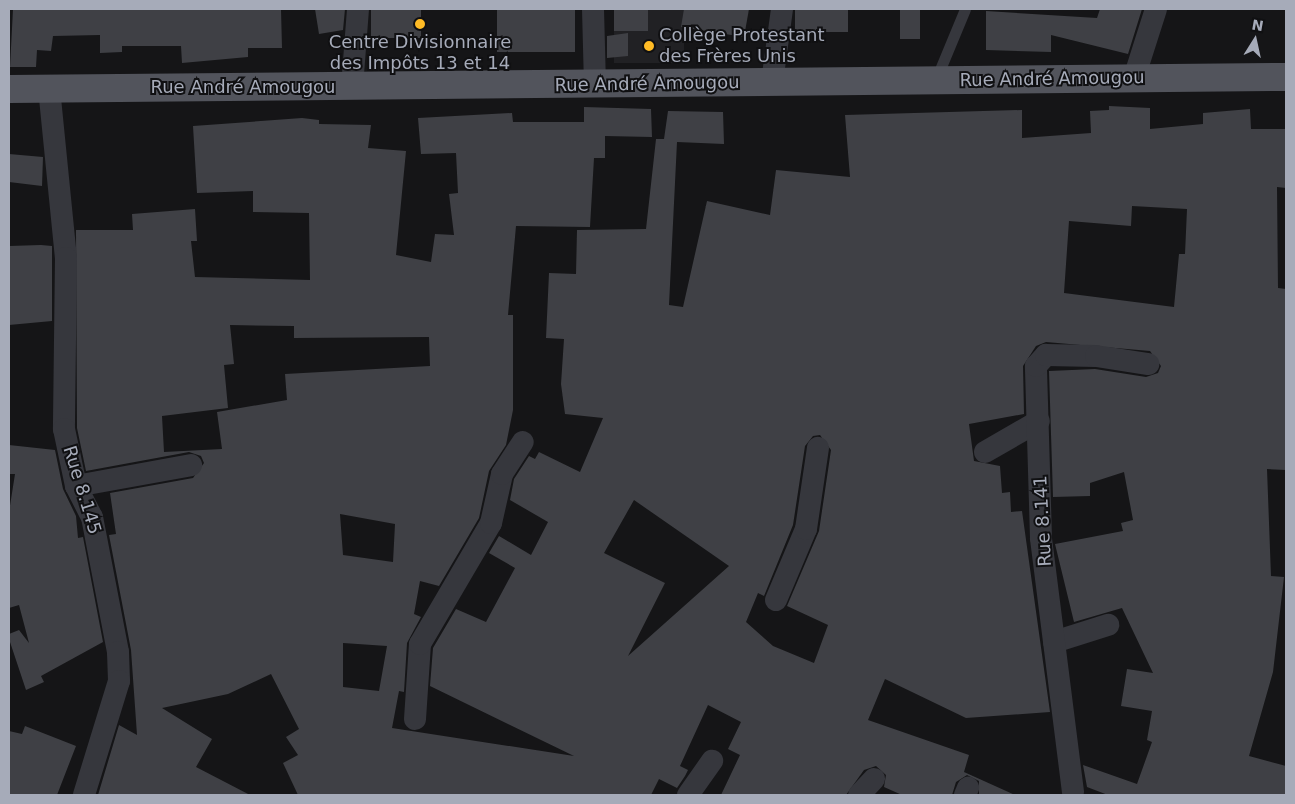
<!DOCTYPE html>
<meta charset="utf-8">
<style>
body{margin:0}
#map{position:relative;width:1295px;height:804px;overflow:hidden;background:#151517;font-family:"DejaVu Sans",sans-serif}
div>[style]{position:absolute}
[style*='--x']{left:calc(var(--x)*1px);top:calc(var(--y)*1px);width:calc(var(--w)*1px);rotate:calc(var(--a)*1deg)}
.built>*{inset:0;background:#212124;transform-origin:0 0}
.building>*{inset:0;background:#3f4045;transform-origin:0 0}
.service>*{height:11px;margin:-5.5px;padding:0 5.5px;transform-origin:5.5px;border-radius:5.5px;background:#36373d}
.minor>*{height:22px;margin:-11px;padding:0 11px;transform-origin:11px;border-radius:11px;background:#36373d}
.primary>*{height:28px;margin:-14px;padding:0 14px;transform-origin:14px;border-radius:14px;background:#52545c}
.dots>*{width:14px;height:14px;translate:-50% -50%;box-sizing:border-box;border:2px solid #101012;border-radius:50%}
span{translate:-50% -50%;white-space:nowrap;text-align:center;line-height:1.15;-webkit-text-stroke:4px #101012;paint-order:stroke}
.poi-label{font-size:18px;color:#a6abb9}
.left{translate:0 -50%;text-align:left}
.street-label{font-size:18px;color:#a6abb9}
.frame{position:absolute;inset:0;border:10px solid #a6abb9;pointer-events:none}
.north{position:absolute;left:1230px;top:15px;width:50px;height:50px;-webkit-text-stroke:4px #101012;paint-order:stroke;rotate:10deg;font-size:14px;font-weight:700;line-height:20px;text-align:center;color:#a6abb9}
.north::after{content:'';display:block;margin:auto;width:18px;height:22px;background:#a6abb9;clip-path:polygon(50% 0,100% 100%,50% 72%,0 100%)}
</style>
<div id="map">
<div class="built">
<div style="left:614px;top:9px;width:70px;height:54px"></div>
</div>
<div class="building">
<div style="clip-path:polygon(13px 9px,281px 9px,282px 48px,248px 48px,248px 57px,182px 63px,181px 46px,122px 46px,122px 52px,100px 53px,100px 35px,53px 36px,51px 51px,37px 50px,36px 67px,10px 67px)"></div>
<div style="clip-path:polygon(315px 9px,345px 9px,343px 30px,319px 34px)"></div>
<div style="left:371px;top:9px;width:50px;height:29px"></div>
<div style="left:497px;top:9px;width:78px;height:43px"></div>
<div style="left:614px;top:9px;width:34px;height:22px"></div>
<div style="clip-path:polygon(684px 9px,749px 9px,744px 37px,681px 27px)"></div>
<div style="left:795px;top:9px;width:53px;height:23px"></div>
<div style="left:900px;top:9px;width:20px;height:30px"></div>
<div style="clip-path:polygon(1100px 9px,1142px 9px,1128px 54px,1051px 35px,1051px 52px,986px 50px,986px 11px,1097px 18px)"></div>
<div style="clip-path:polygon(628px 33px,628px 56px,607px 58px,607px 36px)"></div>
<div style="clip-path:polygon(evenodd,1109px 106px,1150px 108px,1150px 129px,1203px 124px,1203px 113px,1250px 109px,1251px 129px,1286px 129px,1286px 188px,1277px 187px,1278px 288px,1286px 289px,1286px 470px,1267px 469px,1271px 576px,1284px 577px,1273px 672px,1249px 756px,1286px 766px,1286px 795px,1108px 795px,1087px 787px,1083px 765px,1137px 784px,1152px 742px,1147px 740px,1152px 711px,1121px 706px,1127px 669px,1153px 673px,1122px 608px,1074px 622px,1055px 544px,1123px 531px,1121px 523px,1133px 520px,1124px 472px,1090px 483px,1090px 496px,1053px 497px,1049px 371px,1095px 369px,1146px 377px,1158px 373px,1161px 366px,1150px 351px,1046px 342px,1036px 346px,1023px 366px,1024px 414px,969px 424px,974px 461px,1000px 466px,1002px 493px,1010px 492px,1011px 512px,1022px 511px,1050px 712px,966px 718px,885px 679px,868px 720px,969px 755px,964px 772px,1015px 795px,979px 795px,979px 781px,967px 775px,956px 782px,952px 795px,902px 795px,884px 787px,886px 775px,876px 766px,864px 770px,846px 795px,721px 795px,740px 755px,728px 749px,741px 722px,708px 705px,680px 766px,688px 770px,685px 776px,677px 788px,659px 779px,651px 795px,298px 795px,283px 763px,298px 755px,286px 737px,299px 729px,271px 674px,228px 694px,162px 708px,212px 739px,196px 767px,250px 795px,98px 795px,119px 725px,137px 735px,131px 650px,109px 535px,116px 534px,110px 493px,193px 478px,204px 463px,201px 456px,189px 452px,86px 471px,77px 428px,76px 230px,133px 230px,132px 214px,195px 209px,197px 241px,191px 241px,195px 277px,310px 280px,309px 213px,253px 212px,253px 191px,197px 193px,193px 126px,302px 118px,319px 120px,319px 124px,371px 125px,368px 148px,406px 151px,396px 255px,431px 262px,435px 234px,454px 235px,449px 194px,458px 193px,456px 153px,421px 154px,418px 118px,512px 113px,513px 122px,584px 122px,584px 107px,651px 109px,652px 137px,605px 136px,605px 158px,594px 158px,590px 227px,516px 226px,508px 315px,513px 315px,513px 410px,506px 445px,489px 471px,479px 518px,439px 586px,420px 581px,414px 614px,421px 617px,407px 643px,404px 692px,399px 691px,392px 728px,574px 756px,430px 686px,433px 648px,456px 609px,486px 622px,515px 568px,489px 553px,499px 536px,531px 555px,548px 522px,510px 500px,514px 479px,529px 456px,535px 459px,539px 452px,580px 472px,603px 418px,565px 414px,561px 384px,564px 339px,546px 338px,549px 273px,576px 274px,577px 230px,646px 229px,656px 139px,664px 139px,668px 111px,723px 112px,724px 144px,677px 142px,669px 305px,683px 307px,707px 201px,770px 215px,776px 170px,850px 177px,845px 115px,1022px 110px,1022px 138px,1091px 133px,1090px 111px,1109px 110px,1109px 106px,1132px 206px,1187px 209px,1185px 254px,1179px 254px,1174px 307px,1064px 293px,1069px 221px,1131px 226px,1132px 206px,1109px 106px,230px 325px,294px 326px,294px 338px,429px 337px,430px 366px,285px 374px,287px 400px,217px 412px,222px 449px,164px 452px,162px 416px,228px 408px,224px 365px,234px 364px,230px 325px,1109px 106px,820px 435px,831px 450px,819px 531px,787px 606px,828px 625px,814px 663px,773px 646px,746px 622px,758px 593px,764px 596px,793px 525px,805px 446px,813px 436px,820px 435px,1109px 106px,634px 500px,729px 566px,628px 656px,665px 583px,604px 553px,634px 500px,1109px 106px,340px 514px,395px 524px,393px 562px,343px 555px,340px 514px,1109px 106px,343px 643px,387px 646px,379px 691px,343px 687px,343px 643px)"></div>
<div style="clip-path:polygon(9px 154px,43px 157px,42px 186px,9px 182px)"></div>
<div style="clip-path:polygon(41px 245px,52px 246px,52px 321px,9px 325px,9px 246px)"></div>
<div style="clip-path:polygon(9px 445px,55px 450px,63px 489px,76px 516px,78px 538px,83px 537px,103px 642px,41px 676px,44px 682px,26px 690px,9px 639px,9px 634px,19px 630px,29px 643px,19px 605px,9px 608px,9px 512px,15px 474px,9px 474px)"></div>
<div style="clip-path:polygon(25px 726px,76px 746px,57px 795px,9px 795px,9px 731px,22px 734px)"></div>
</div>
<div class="service">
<div style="--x:936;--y:79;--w:76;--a:-67.5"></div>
</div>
<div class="minor">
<div style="--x:593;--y:9;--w:77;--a:88.5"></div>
<div style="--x:1134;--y:78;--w:72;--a:-72.3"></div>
<div style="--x:772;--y:82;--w:74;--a:-82.2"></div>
<div style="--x:352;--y:87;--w:78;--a:-85.6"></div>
<div style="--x:49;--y:88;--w:171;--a:84.3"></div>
<div style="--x:66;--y:258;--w:171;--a:90.7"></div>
<div style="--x:64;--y:429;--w:58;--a:78.1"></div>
<div style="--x:76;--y:486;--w:35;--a:63"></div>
<div style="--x:92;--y:517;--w:137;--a:79.1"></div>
<div style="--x:118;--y:652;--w:29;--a:88"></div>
<div style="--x:119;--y:681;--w:119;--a:107.1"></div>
<div style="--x:985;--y:452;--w:62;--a:-29.9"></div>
<div style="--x:76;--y:486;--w:117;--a:-10.3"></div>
<div style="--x:776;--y:600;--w:77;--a:-67.1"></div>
<div style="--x:806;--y:529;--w:82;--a:-81.6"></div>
<div style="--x:1054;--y:642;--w:57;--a:-17.5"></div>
<div style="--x:415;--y:719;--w:75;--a:-86.2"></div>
<div style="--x:420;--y:644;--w:140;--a:-59.6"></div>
<div style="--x:491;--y:523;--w:50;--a:-77.3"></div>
<div style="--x:502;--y:474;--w:38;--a:-57"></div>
<div style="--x:1073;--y:792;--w:256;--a:-97.2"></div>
<div style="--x:1041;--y:538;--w:172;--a:-91.7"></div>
<div style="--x:1036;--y:366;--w:15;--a:-48"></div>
<div style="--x:1046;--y:355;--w:50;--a:1.1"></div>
<div style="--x:1096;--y:356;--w:53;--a:8.7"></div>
<div style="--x:688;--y:795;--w:42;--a:-54.8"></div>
<div style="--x:859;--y:795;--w:22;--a:-47"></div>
<div style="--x:965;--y:795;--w:8;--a:-67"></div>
</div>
<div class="primary">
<div style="--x:9;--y:89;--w:1277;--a:-0.54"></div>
</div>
<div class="dots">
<div style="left:420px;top:24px;background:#ffbb25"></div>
<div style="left:649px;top:46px;background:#ffbb25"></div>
</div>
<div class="poi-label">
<span class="left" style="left:659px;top:46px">Collège Protestant<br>des Frères Unis</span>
<span style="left:420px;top:53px">Centre Divisionnaire<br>des Impôts 13 et 14</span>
</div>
<div class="street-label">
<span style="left:1052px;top:79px;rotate:-1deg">Rue André Amougou</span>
<span style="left:647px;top:84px;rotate:-1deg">Rue André Amougou</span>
<span style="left:243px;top:87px">Rue André Amougou</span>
<span style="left:82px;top:490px;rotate:73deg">Rue 8.145</span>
<span style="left:1043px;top:521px;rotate:-93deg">Rue 8.141</span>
</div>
<div class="frame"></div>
<div class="north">N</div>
</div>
